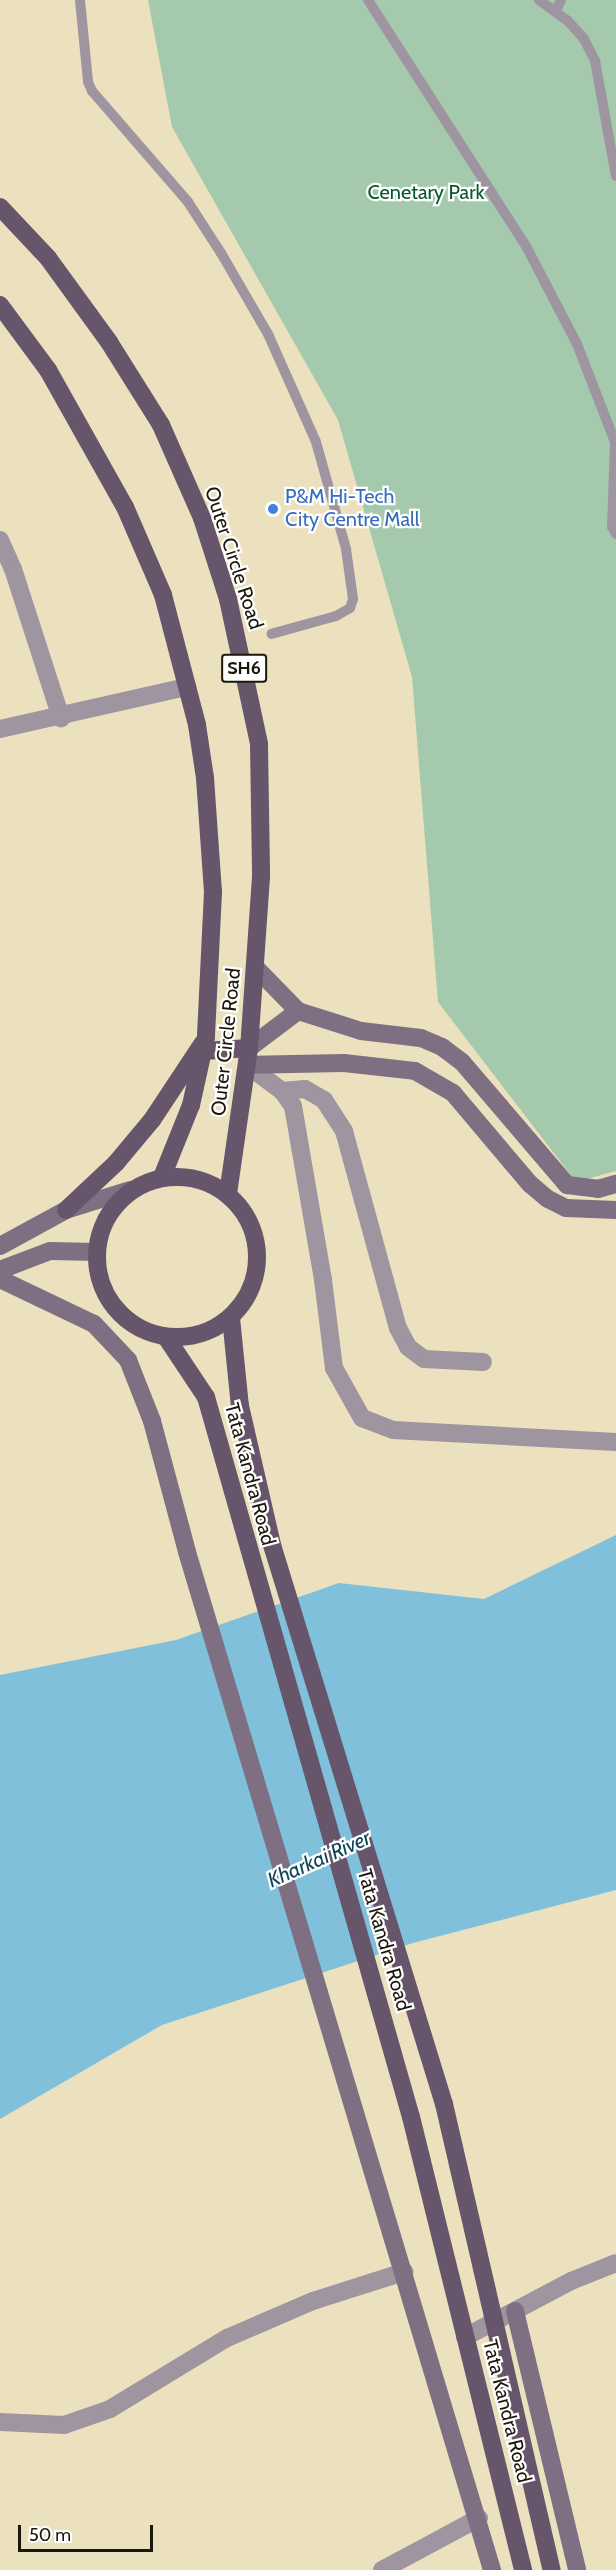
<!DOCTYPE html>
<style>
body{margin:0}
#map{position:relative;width:616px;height:2570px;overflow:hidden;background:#ece1be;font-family:Cabin,sans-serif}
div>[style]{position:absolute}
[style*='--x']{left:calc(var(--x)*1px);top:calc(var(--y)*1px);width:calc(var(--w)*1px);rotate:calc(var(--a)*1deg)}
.green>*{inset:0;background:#a5c9ad}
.water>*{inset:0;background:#80c0db}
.lane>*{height:10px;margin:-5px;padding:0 5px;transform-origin:5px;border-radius:5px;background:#9f95a1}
.street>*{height:18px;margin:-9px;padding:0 9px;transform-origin:9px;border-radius:9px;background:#9f95a1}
.secondary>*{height:18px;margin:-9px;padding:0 9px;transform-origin:9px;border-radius:9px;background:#7e7082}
.primary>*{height:18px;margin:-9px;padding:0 9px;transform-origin:9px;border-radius:9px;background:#67566b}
.primary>.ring{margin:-9px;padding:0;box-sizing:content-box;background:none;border:18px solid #67566b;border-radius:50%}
.dots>*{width:16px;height:16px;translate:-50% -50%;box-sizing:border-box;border:3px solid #fff;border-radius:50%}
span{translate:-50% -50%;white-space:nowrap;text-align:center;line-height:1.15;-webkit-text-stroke:4.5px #fff;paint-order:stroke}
.shield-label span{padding:2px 4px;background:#fff;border:2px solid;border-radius:4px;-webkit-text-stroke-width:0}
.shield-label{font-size:18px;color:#1b170a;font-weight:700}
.park-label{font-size:20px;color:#05592b}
.shop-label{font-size:20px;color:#366cbe}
.left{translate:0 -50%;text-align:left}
.street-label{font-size:20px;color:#1b170a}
.water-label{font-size:21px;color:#0e4559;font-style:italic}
.scale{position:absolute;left:18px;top:2525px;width:135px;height:27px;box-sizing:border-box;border:3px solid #1b170a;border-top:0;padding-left:8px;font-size:18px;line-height:21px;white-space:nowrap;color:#1b170a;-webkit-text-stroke:4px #fff;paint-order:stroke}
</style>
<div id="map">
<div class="green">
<div style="clip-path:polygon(148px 0,616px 0,616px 1171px,576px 1182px,438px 1002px,412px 677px,338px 420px,172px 127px)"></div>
</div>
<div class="water">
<div style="clip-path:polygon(616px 1535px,616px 1890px,413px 1943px,162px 2025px,0 2119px,0 1675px,176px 1640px,339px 1583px,484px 1599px)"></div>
</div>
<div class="lane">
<div style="--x:80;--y:0;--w:82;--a:84.4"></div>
<div style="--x:88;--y:82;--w:10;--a:66"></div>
<div style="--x:92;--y:91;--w:147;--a:49.1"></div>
<div style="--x:188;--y:202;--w:61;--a:57.1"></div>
<div style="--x:221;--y:253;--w:94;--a:59.9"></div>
<div style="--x:268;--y:334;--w:118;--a:66"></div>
<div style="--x:316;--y:442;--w:111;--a:74.3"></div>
<div style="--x:346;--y:549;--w:50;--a:82"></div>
<div style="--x:353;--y:599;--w:9;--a:108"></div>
<div style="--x:350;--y:608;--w:16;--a:150"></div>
<div style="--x:336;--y:616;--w:67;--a:164.5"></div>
<div style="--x:368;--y:0;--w:292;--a:57.3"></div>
<div style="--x:526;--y:246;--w:110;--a:62.5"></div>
<div style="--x:577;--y:344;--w:105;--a:68.8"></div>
<div style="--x:615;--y:442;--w:85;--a:92"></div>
<div style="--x:612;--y:527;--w:8;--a:60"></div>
<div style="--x:539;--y:0;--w:36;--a:36"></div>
<div style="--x:568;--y:21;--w:24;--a:48"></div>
<div style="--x:584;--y:39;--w:25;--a:63"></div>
<div style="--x:595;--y:61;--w:117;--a:79.7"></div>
<div style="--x:555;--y:12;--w:13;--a:-63"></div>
</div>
<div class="street">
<div style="--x:0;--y:540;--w:32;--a:66"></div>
<div style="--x:13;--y:569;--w:157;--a:72.1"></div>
<div style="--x:0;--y:729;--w:192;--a:-12.7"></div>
<div style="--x:247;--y:1065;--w:44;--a:36.6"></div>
<div style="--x:282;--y:1091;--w:19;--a:54"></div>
<div style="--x:293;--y:1106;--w:177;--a:80.2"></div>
<div style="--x:323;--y:1280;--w:89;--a:82.9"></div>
<div style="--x:334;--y:1368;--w:57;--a:60.8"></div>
<div style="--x:362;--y:1418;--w:33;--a:21"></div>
<div style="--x:393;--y:1430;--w:223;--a:3.1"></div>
<div style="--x:282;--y:1091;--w:23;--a:-5"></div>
<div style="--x:305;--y:1089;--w:22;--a:30"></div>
<div style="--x:324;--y:1100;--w:37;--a:57"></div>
<div style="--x:344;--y:1131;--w:204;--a:74.7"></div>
<div style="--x:398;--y:1328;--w:21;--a:62"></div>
<div style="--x:408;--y:1347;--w:20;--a:37"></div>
<div style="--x:424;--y:1359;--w:59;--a:2.9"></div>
<div style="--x:465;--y:2337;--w:120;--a:-27.8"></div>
<div style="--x:571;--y:2281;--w:48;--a:-21.8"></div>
<div style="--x:0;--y:2422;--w:64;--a:2.7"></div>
<div style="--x:64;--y:2425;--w:49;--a:-19.2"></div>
<div style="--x:110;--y:2409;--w:137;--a:-31.3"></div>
<div style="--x:227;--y:2338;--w:94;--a:-23.3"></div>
<div style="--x:313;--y:2301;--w:96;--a:-17.7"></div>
<div style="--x:382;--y:2570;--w:110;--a:-28.2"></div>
</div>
<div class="secondary">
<div style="--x:257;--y:969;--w:59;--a:45.7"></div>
<div style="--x:298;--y:1011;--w:66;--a:17.6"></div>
<div style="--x:361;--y:1031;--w:60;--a:6.7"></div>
<div style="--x:421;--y:1038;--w:23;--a:23"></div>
<div style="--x:442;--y:1047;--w:25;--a:37"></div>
<div style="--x:462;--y:1062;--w:162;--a:49.5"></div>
<div style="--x:567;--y:1185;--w:31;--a:7"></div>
<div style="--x:598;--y:1189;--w:19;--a:-16"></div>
<div style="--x:249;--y:1048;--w:61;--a:-37.1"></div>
<div style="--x:247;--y:1065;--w:97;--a:-1.2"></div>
<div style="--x:344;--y:1063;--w:71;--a:6.4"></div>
<div style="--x:415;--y:1071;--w:44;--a:30.1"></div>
<div style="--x:453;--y:1093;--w:119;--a:49.8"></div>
<div style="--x:530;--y:1184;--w:23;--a:40"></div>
<div style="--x:548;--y:1199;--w:20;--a:27"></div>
<div style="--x:566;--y:1208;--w:50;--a:2.3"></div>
<div style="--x:0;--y:1246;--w:75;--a:-28.6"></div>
<div style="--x:66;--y:1210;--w:67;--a:-17.4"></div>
<div style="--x:0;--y:1270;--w:53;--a:-20.8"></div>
<div style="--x:50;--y:1251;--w:46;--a:1.2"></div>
<div style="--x:0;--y:1279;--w:104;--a:25.6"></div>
<div style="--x:94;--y:1324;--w:50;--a:46.6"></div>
<div style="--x:128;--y:1360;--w:66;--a:68.5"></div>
<div style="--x:152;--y:1421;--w:136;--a:75"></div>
<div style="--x:187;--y:1552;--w:1063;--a:73.32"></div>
<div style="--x:515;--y:2311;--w:266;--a:76.5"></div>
</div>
<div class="primary">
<div style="--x:0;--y:207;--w:70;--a:46.7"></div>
<div style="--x:48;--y:258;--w:104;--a:54"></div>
<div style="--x:109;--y:342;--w:98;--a:57.9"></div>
<div style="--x:161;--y:425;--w:102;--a:66.2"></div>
<div style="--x:202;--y:518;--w:85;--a:72.2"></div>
<div style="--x:228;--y:599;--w:148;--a:77.9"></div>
<div style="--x:259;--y:744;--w:133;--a:89.1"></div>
<div style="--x:261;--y:877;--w:171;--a:94"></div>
<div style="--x:249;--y:1048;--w:148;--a:98.2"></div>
<div style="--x:0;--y:305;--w:81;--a:53.6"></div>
<div style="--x:48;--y:370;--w:157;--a:60.7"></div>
<div style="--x:125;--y:507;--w:96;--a:66.6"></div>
<div style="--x:163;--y:595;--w:134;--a:75.3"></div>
<div style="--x:197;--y:725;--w:54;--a:81.4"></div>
<div style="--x:205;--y:778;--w:114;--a:86"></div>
<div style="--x:213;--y:892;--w:145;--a:92.8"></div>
<div style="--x:206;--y:1037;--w:70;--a:102.4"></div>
<div style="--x:191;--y:1105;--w:78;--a:111.9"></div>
<div style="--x:204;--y:1051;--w:45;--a:-3.8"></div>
<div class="ring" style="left:97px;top:1177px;width:142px;height:142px"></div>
<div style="--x:66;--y:1210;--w:69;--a:-43.2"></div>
<div style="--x:116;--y:1163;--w:56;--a:-50.1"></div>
<div style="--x:152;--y:1120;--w:92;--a:-56.5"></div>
<div style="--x:231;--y:1318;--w:88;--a:84.2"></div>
<div style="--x:240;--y:1406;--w:143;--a:77"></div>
<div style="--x:272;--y:1545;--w:585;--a:72.9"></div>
<div style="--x:444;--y:2104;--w:478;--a:77"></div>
<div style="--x:166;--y:1337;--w:72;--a:56.3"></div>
<div style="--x:206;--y:1397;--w:749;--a:74.11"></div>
<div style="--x:411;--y:2117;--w:467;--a:76.1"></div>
</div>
<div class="dots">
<div style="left:273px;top:509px;background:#3f7fe0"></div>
</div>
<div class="shield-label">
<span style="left:244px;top:668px">SH6</span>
</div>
<div class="park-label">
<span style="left:426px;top:192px">Cenetary Park</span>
</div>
<div class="shop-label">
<span class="left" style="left:285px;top:508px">P&amp;M Hi-Tech<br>City Centre Mall</span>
</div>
<div class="street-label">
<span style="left:234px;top:558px;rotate:72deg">Outer Circle Road</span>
<span style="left:226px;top:1042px;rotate:-84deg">Outer Circle Road</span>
<span style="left:250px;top:1474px;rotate:75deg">Tata Kandra Road</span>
<span style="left:384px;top:1940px;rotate:74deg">Tata Kandra Road</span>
<span style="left:507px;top:2411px;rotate:76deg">Tata Kandra Road</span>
</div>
<div class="water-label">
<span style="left:319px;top:1859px;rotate:-24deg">Kharkai River</span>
</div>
<div class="scale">50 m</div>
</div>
